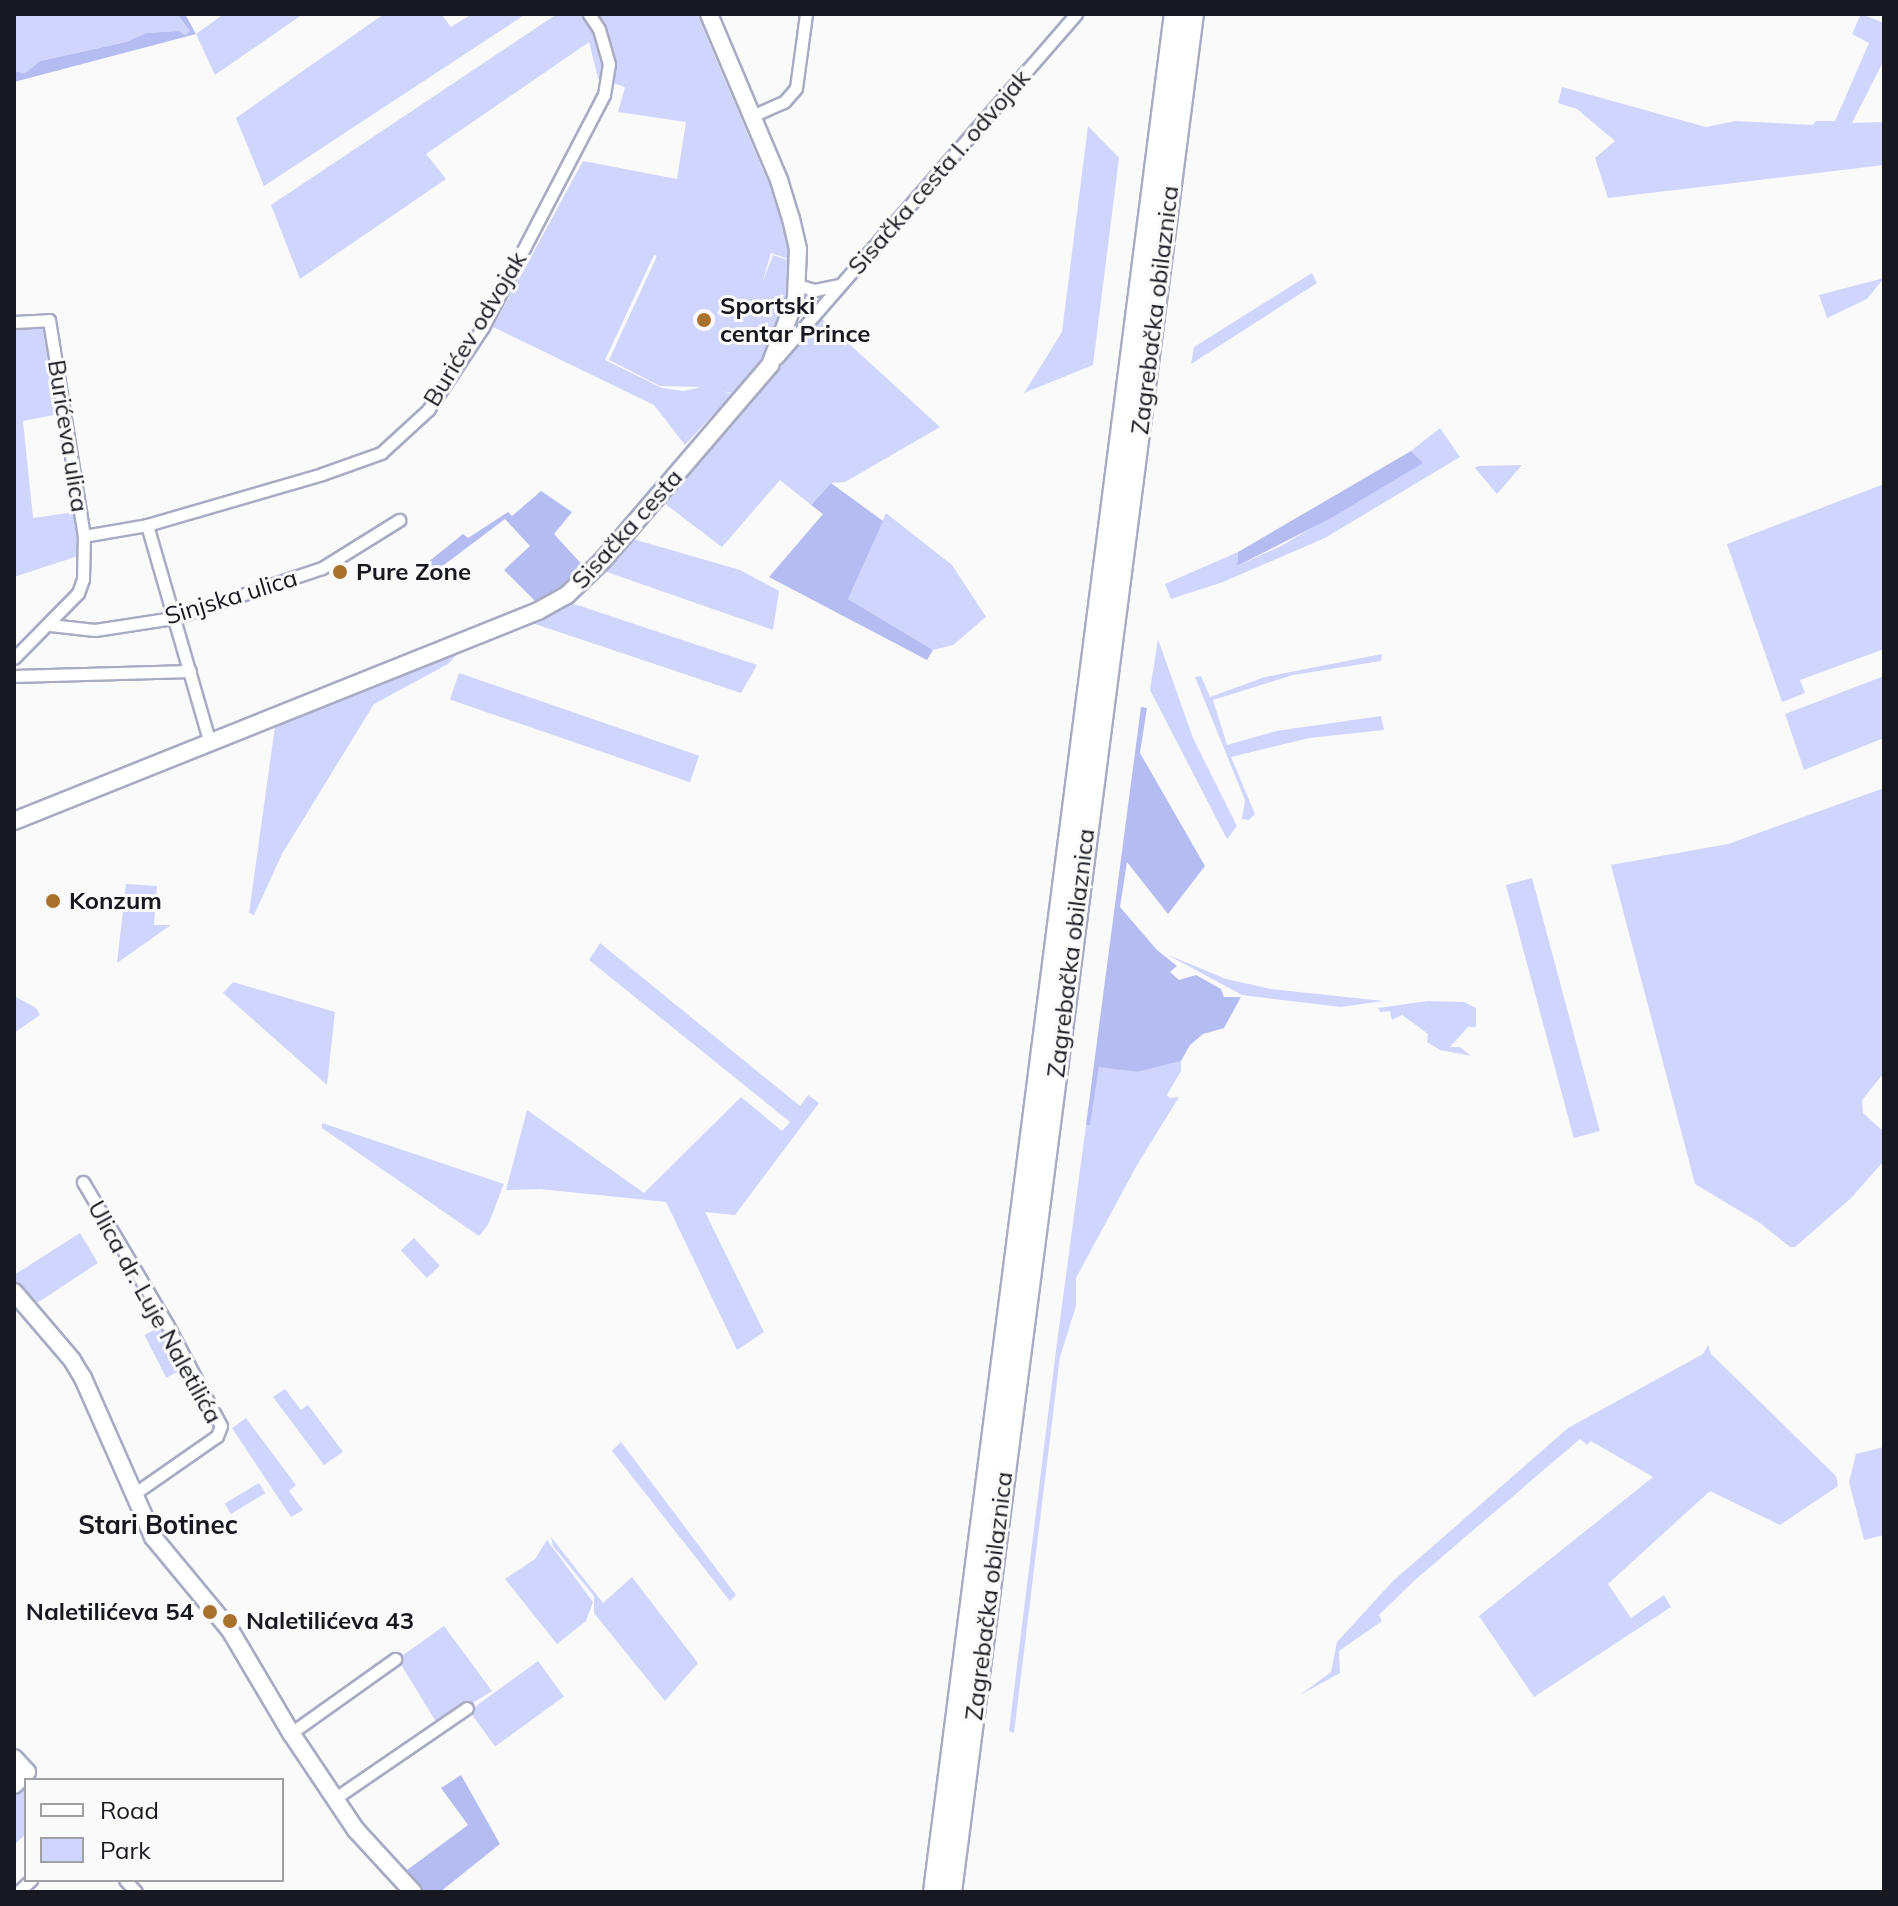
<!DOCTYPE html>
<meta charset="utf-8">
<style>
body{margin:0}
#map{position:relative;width:1898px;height:1906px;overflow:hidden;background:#fafafa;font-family:Mulish,sans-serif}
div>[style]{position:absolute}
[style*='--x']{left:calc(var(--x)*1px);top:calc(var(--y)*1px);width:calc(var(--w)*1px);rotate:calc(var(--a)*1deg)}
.green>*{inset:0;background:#d0d5fd;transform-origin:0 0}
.forest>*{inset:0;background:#b5bcf2}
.roads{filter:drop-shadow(2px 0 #a8acc3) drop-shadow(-2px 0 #a8acc3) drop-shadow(0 2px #a8acc3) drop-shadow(0 -2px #a8acc3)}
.street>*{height:11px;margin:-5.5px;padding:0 5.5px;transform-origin:5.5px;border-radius:5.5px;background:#fff}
.secondary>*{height:16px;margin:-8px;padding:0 8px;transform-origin:8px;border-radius:8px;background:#fff}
.highway>*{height:20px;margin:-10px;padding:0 10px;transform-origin:10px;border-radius:10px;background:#fff}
.dots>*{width:22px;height:22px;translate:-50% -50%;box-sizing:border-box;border:4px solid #fafafa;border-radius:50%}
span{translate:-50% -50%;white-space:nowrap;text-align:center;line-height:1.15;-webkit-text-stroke:6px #fafafa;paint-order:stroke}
.street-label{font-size:24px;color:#171820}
.poi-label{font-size:24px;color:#171820;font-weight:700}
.left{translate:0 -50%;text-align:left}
.right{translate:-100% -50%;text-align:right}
.neighbourhood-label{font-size:26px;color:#171820;font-weight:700}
.frame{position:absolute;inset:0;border:16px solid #171820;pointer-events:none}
.legend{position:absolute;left:24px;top:1778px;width:260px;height:104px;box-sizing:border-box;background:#fafafa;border:2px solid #9fa0a3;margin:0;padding:10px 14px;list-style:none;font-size:24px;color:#171820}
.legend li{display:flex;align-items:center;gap:16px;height:40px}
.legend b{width:40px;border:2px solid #9fa0a3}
</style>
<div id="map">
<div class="green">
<div style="clip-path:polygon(14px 14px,177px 14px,190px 31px,185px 35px,179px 31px,146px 33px,126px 42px,40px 61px,25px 73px,14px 71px)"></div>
<div style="clip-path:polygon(224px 14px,303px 14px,215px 75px,196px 34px)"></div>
<div style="clip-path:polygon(384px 14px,441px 14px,451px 27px,472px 14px,526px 14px,264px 186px,236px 118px)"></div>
<div style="clip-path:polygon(evenodd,557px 14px,697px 14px,779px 208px,788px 238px,791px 260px,771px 253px,762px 283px,773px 255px,790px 261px,787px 294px,774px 339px,764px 358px,733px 393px,721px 391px,732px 394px,685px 445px,654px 405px,493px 327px,583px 161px,677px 179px,686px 122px,618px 112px,625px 87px,598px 78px,589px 42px,426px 154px,446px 179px,300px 279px,271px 205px,557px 14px,654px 255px,657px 256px,609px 360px,660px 386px,701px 387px,684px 391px,662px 388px,605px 360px,654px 255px)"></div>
<div style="clip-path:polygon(1861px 14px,1884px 23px,1884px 60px,1852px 123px,1884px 122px,1884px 165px,1608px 198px,1595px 158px,1615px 141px,1577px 109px,1558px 103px,1562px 87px,1706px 127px,1735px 121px,1813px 125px,1816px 121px,1835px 121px,1869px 43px,1852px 34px)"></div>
<div style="clip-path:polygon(1088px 126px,1119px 158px,1093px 365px,1024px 393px,1062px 332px)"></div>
<div style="clip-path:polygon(1312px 273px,1317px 283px,1191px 364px,1194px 347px)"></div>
<div style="clip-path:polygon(1884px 278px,1867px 299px,1827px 318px,1819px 295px)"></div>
<div style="clip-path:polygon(822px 319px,940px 427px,845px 482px,831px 483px,811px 505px,780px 480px,722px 547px,664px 503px)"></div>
<div style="clip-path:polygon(46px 326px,59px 414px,23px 421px,33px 518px,75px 512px,78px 556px,14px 577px,14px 328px)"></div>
<div style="clip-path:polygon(1440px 428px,1460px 457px,1325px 538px,1223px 582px,1171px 599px,1165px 584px,1238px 552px,1237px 566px,1281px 546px,1422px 463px,1411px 451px)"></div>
<div style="clip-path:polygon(1522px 465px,1497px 494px,1475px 468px,1478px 466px)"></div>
<div style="clip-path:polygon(1884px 484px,1884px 649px,1800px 680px,1805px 693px,1782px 702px,1727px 544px)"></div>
<div style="clip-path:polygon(886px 513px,952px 565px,986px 617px,953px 645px,933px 650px,848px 599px)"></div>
<div style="clip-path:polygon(633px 539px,740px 570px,779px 591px,773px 630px,601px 570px,625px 542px)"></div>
<div style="clip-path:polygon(568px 602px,757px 665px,741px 693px,532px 623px)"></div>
<div style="clip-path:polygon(1158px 639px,1193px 738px,1237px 826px,1227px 839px,1150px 690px)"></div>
<div style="clip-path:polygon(460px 651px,448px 664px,374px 704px,282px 854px,254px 915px,249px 913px,275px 726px)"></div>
<div style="clip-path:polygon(1382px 654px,1381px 661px,1293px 675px,1213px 700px,1227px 745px,1276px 731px,1381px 716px,1384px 730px,1309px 738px,1231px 757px,1255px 814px,1249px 820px,1242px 819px,1245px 800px,1195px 677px,1201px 676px,1210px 697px,1265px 677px)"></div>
<div style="left:459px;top:673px;width:254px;height:28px;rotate:19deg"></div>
<div style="clip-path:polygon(1884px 676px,1884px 738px,1804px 770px,1785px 714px)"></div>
<div style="clip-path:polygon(1884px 788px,1884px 1073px,1862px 1100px,1863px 1113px,1884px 1132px,1884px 1161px,1850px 1199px,1795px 1247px,1790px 1247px,1760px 1223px,1695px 1184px,1611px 865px,1728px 844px)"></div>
<div style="left:1532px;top:878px;width:262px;height:27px;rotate:75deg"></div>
<div style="clip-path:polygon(126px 884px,157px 886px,154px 925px,171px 925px,117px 963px)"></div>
<div style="clip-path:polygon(600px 943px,800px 1106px,808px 1095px,819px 1103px,735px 1215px,705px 1212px,764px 1332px,737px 1350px,666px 1202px,540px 1189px,506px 1190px,527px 1110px,644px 1193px,741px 1097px,782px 1131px,790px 1122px,589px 960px)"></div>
<div style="clip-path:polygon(1166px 954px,1226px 979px,1271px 989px,1383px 1001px,1341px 1007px,1242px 995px)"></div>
<div style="clip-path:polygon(233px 982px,335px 1012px,327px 1085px,223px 993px)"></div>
<div style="clip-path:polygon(14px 996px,36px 1008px,40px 1015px,14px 1033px)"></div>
<div style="clip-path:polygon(1428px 1001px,1464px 1002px,1476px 1008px,1476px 1027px,1468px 1027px,1450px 1047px,1460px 1047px,1471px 1056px,1440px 1050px,1427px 1042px,1428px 1034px,1416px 1025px,1402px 1015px,1392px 1020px,1390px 1011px,1380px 1012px,1378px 1008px)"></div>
<div style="clip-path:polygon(1181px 1061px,1181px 1071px,1167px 1095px,1170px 1098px,1179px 1097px,1137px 1165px,1076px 1278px,1076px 1306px,1060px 1357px,1014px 1733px,1009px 1731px,1055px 1358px,1086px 1125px,1090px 1124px,1099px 1066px,1138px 1072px)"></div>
<div style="clip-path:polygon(322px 1123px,504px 1184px,488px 1225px,479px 1236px,322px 1128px)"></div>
<div style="clip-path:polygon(80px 1233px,98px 1263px,34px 1305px,14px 1283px,14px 1275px)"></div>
<div style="left:414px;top:1238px;width:38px;height:18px;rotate:47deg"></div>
<div style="left:164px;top:1325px;width:48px;height:22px;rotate:63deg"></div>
<div style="clip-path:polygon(1708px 1345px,1711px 1354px,1836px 1476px,1838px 1486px,1780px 1525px,1710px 1491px,1608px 1584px,1631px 1618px,1664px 1595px,1671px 1607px,1534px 1697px,1479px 1616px,1653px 1477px,1591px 1441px,1587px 1445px,1580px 1439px,1415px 1580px,1379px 1615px,1382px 1621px,1339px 1651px,1340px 1673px,1300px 1695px,1331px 1672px,1337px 1642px,1393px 1581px,1568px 1428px,1703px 1354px)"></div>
<div style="clip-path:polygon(285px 1389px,301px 1410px,308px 1405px,343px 1452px,324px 1465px,273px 1397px)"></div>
<div style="clip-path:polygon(246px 1418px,296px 1485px,289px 1491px,303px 1510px,291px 1517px,232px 1428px)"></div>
<div style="clip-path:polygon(621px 1442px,736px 1595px,730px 1601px,612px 1451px)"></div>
<div style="clip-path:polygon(1884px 1447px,1884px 1535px,1864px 1540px,1849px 1482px,1856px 1454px)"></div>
<div style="left:259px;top:1483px;width:12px;height:40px;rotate:59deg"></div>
<div style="clip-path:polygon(551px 1537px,603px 1603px,632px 1577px,698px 1663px,665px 1701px,594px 1613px,594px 1596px,553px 1546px)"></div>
<div style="clip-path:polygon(547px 1540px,593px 1602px,586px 1621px,557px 1644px,505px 1579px,535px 1559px)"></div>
<div style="clip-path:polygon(444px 1626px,492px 1691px,438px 1725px,400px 1663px,396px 1665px,399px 1658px)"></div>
<div style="left:538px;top:1661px;width:44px;height:85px;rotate:54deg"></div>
<div style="clip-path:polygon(26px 1786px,26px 1834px,14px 1845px,14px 1795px)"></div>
</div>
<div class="forest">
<div style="clip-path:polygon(177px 14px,185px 14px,196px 34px,14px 82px,14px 71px,25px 73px,40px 61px,126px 42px,146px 33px,179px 31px,185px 35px,190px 31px)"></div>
<div style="clip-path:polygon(1411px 451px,1423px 463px,1331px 518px,1237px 566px,1238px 552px)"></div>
<div style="clip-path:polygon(831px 483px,883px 521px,848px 599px,933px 650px,927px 660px,769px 577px,823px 514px,811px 505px)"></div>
<div style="clip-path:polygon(541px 491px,572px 512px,554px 534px,586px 569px,571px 583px,537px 603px,504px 570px,530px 546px,505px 519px,428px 577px,422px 567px,463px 534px,468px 538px,508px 512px,512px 516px)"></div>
<div style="clip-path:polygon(1141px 707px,1147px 708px,1140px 753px,1205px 866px,1168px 914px,1127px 862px,1120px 907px,1157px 950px,1177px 966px,1170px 972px,1179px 980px,1196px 975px,1221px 989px,1224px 997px,1241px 997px,1224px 1028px,1203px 1034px,1190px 1045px,1181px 1061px,1138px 1072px,1099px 1067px,1090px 1125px,1086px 1125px)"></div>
<div style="clip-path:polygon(461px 1775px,500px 1844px,440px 1892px,420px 1892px,403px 1873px,468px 1825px,441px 1788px)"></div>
</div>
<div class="roads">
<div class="street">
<div style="--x:752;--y:116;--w:35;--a:-24"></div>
<div style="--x:784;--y:102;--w:18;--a:-49"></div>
<div style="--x:796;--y:88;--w:75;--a:-82.3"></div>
<div style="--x:797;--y:285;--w:19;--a:16"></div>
<div style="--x:815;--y:290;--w:25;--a:-12"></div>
<div style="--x:14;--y:322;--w:35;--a:-3"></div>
<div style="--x:49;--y:320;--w:219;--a:80.8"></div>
<div style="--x:84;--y:536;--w:64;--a:-9.9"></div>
<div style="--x:147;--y:525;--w:227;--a:73.9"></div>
<div style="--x:777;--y:358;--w:456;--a:-49"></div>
<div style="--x:147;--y:525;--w:182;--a:-16.2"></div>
<div style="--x:322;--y:474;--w:63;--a:-19.6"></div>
<div style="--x:381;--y:453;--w:64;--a:-42.5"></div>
<div style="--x:428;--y:410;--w:100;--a:-56.5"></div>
<div style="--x:483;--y:327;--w:262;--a:-62.5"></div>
<div style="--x:604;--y:95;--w:31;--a:-81"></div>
<div style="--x:609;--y:64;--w:36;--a:-106"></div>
<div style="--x:599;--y:29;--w:18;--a:-124"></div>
<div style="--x:50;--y:625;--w:45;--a:6.3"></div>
<div style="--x:95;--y:630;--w:79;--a:-8.7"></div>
<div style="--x:173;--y:618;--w:157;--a:-18.6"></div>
<div style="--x:322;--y:568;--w:91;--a:-31.9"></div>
<div style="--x:14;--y:658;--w:91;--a:-45.4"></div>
<div style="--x:78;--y:593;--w:15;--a:-70"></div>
<div style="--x:83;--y:579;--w:43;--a:-88.7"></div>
<div style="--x:14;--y:676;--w:176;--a:-1.6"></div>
<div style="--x:83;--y:1182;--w:165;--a:59.4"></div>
<div style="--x:167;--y:1324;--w:115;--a:62.1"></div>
<div style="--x:221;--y:1426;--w:11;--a:112"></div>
<div style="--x:217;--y:1436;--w:101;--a:145.1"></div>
<div style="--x:291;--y:1733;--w:128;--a:-35.4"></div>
<div style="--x:334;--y:1799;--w:161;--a:-34.4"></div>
<div style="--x:125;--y:1880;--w:16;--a:47"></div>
<div style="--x:18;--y:1892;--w:18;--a:-43"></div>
</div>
<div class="secondary">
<div style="--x:14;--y:821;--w:565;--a:-21.84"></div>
<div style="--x:538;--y:611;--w:33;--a:-29"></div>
<div style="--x:567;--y:595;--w:50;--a:-44.2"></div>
<div style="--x:603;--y:560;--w:257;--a:-49.4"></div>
<div style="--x:770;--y:365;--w:72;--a:-68.8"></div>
<div style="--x:796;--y:298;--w:49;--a:-87.7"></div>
<div style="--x:798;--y:249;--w:31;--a:-103"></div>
<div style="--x:791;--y:219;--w:41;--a:-107.1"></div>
<div style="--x:779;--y:180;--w:180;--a:-112.9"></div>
<div style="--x:14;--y:1292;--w:89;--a:49.5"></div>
<div style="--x:72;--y:1360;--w:21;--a:59"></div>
<div style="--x:83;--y:1378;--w:174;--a:66.2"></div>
<div style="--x:153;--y:1537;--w:121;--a:50.4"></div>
<div style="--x:230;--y:1630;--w:120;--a:59.4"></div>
<div style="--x:291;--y:1733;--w:117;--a:56.2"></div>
<div style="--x:356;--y:1830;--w:84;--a:47.4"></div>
<div style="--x:14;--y:1758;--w:19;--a:47"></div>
<div style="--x:27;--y:1772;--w:18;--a:135"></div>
</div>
<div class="highway">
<div style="--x:934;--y:1892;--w:1893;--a:-82.69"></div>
<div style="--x:951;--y:1892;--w:1894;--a:-82.66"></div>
</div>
</div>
<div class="dots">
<div style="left:704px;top:320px;background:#a8722d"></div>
<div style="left:340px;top:572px;background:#a8722d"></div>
<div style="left:53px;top:901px;background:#a8722d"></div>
<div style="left:210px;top:1612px;background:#a8722d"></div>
<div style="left:230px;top:1621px;background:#a8722d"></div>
</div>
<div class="street-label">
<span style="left:939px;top:172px;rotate:-49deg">Sisačka cesta I. odvojak</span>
<span style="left:1155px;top:310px;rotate:-83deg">Zagrebačka obilaznica</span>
<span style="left:475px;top:329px;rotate:-59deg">Burićev odvojak</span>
<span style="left:68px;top:436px;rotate:81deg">Burićeva ulica</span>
<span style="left:627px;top:529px;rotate:-48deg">Sisačka cesta</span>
<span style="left:231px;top:597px;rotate:-17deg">Sinjska ulica</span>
<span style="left:1071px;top:953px;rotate:-83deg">Zagrebačka obilaznica</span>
<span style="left:155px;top:1312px;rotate:61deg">Ulica dr. Luje Naletilića</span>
<span style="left:989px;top:1596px;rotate:-83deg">Zagrebačka obilaznica</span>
</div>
<div class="poi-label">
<span class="left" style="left:720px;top:320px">Sportski<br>centar Prince</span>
<span class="left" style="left:356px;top:572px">Pure Zone</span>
<span class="left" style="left:69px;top:901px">Konzum</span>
<span class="right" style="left:194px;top:1612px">Naletilićeva 54</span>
<span class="left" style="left:246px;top:1621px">Naletilićeva 43</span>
</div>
<div class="neighbourhood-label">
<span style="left:158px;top:1525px">Stari Botinec</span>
</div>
<div class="frame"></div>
<ul class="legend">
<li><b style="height:10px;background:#fff"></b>Road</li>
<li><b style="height:22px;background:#d0d5fd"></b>Park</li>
</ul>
</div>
